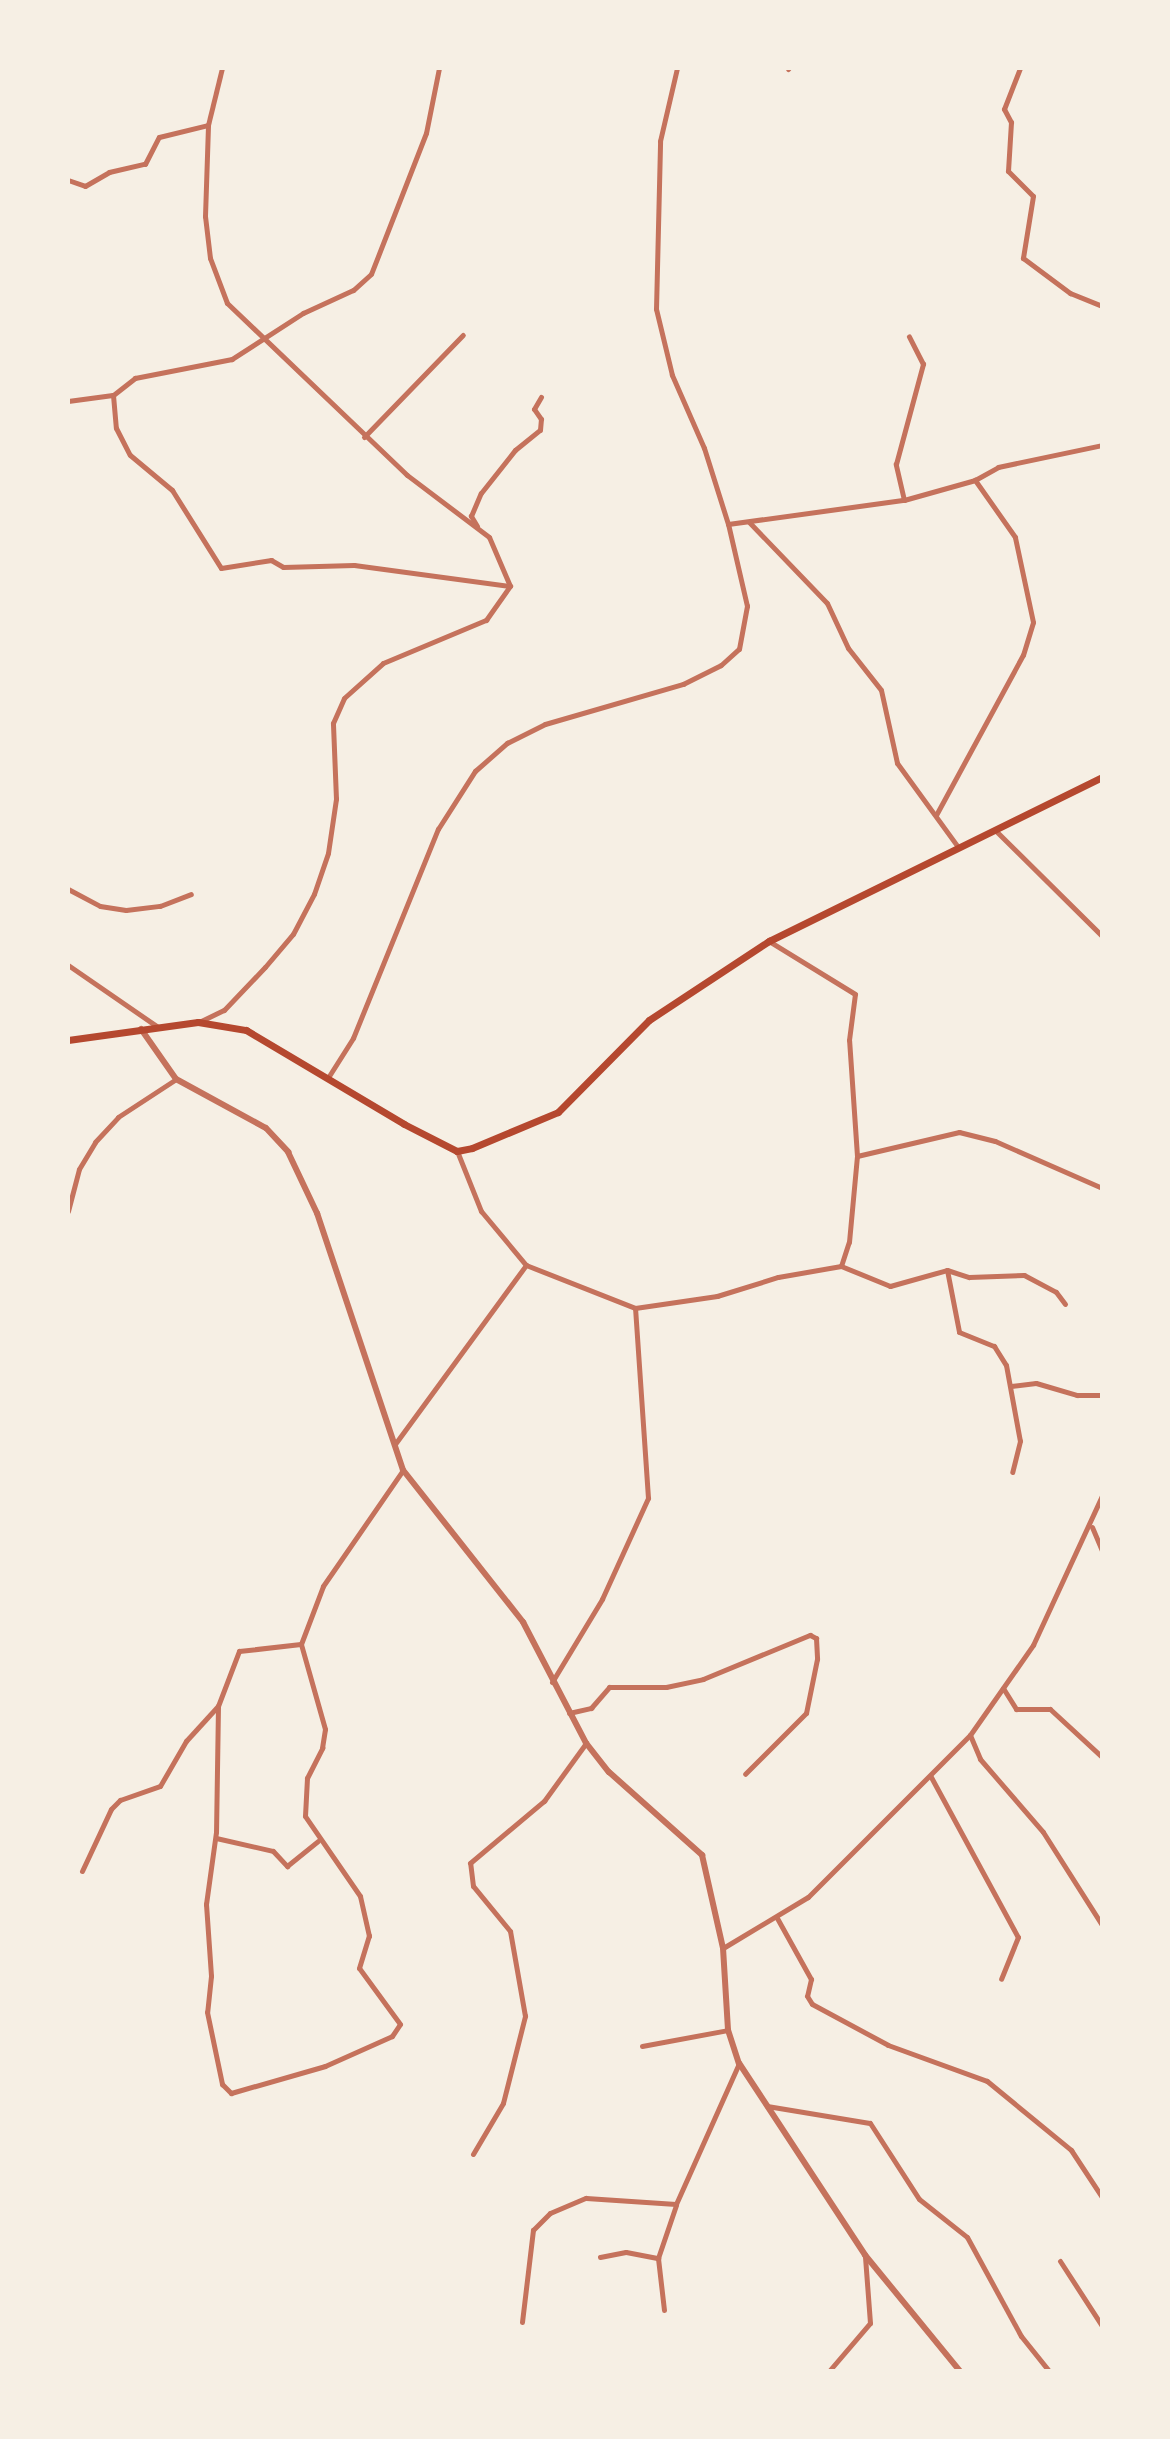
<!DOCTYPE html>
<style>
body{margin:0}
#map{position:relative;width:1170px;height:2439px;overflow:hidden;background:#f6efe4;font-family:"PT Sans",sans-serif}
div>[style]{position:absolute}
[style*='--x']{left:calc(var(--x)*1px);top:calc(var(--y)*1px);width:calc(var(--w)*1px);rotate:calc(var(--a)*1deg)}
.minor>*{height:5px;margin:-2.5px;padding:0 2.5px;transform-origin:2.5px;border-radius:2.5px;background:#c5725c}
.tertiary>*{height:6px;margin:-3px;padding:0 3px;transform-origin:3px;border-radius:3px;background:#c5725c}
.secondary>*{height:7px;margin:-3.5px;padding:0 3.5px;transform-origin:3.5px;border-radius:3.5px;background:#b5482f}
span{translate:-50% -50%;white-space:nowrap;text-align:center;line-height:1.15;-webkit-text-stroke:8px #f6efe4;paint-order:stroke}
.frame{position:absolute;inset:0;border:70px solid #f6efe4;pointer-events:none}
</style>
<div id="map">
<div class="minor">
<div style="--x:439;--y:68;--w:66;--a:101.3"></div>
<div style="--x:426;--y:133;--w:151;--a:111.3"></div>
<div style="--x:371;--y:274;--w:24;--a:138"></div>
<div style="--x:353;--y:290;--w:55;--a:155.3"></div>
<div style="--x:303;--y:313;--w:85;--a:147.1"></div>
<div style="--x:232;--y:359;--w:99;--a:168.9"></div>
<div style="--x:135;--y:378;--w:28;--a:142"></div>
<div style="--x:113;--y:395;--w:33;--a:85"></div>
<div style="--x:116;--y:428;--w:30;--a:63"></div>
<div style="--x:130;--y:455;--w:55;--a:39.8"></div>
<div style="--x:172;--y:490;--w:92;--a:57.9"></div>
<div style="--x:221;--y:568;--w:51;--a:-9.1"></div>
<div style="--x:271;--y:560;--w:14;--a:30"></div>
<div style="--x:283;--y:567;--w:71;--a:-1.6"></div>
<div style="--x:354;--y:565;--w:157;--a:7.7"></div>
<div style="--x:1020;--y:68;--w:44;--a:111.3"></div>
<div style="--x:1004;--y:109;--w:15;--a:62"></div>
<div style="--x:1011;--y:122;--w:49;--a:93.5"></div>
<div style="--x:1008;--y:171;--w:35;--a:45"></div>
<div style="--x:1033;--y:196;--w:63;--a:99.2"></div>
<div style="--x:1023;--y:258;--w:59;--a:36.7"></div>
<div style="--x:1070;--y:293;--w:35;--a:22"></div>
<div style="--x:788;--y:69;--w:1;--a:-45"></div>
<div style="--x:68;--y:180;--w:18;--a:19"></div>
<div style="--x:85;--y:186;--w:28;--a:-30"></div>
<div style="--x:109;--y:172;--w:37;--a:-13"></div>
<div style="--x:145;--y:164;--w:30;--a:-63"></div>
<div style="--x:159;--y:137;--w:50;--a:-13.8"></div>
<div style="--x:68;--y:401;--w:45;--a:-7.6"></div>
<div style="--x:364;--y:437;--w:142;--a:-45.9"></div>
<div style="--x:904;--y:500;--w:37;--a:-103"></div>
<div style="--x:896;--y:464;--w:104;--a:-74.9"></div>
<div style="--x:923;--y:364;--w:31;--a:-117"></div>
<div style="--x:749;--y:522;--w:112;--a:46.1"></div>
<div style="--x:827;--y:603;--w:50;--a:65"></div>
<div style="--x:848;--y:648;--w:53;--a:51.8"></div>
<div style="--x:881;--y:690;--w:75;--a:77.6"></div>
<div style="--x:897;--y:763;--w:104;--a:54"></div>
<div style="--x:728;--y:524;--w:178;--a:-7.8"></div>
<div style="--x:904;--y:500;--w:74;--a:-15.7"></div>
<div style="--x:975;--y:480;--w:26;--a:-29"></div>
<div style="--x:998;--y:467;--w:106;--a:-11.9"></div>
<div style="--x:477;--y:526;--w:12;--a:-121"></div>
<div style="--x:471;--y:516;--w:25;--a:-67"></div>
<div style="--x:481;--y:493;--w:55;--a:-51.7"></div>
<div style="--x:515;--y:450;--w:32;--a:-39"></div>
<div style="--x:540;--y:430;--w:11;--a:-85"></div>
<div style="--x:541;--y:419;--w:12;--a:-125"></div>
<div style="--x:534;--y:409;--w:14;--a:-60"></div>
<div style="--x:936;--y:815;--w:182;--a:-61.5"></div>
<div style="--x:1023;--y:655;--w:34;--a:-73"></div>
<div style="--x:1033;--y:622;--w:87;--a:-102"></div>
<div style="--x:1015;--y:537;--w:70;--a:-125.1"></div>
<div style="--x:997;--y:832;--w:148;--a:44.7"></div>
<div style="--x:68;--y:889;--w:36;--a:28"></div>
<div style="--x:100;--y:906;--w:26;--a:9"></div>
<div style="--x:126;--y:910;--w:34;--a:-7"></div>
<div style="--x:160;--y:906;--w:33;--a:-21"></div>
<div style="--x:68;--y:965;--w:109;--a:34.6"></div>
<div style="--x:199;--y:1022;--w:28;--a:-26"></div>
<div style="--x:224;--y:1010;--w:59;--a:-46.4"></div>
<div style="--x:265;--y:967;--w:43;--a:-49.7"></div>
<div style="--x:293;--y:934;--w:45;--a:-62.3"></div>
<div style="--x:314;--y:894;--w:43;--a:-71.1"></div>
<div style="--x:328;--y:853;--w:55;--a:-81.6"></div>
<div style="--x:336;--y:799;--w:76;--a:-92.3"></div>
<div style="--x:333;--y:723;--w:27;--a:-66"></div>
<div style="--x:344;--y:698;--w:52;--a:-41.9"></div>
<div style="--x:383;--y:663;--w:112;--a:-22.7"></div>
<div style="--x:486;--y:620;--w:42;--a:-54.8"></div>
<div style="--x:510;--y:586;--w:53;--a:-113.2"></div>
<div style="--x:489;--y:537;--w:103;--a:-142.9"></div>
<div style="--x:407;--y:475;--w:249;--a:-136.3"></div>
<div style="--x:227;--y:303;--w:48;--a:-110.7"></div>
<div style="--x:210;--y:258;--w:42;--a:-96.8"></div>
<div style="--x:205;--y:216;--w:91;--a:-88.1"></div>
<div style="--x:208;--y:125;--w:59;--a:-76.2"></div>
<div style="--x:329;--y:1076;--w:45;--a:-57.7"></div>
<div style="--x:353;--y:1038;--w:226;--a:-67.9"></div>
<div style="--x:438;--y:829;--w:69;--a:-57.5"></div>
<div style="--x:475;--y:771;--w:43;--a:-41.2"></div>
<div style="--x:507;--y:743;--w:42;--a:-26.6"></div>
<div style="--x:545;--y:724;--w:144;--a:-16.2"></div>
<div style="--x:683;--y:684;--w:42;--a:-26.6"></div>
<div style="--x:721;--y:665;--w:24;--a:-42"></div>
<div style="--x:739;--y:649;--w:44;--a:-79.5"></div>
<div style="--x:747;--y:606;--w:84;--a:-103"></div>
<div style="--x:728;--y:524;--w:80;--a:-107.5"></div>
<div style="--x:704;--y:448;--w:80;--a:-113.7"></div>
<div style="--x:672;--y:375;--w:68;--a:-103.6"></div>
<div style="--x:656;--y:309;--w:168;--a:-88.6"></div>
<div style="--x:660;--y:141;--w:75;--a:-76.9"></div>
<div style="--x:457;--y:1151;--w:65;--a:68.2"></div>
<div style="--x:481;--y:1211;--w:70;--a:50.2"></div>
<div style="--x:526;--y:1265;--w:117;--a:21.5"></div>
<div style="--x:635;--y:1308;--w:83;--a:-8.3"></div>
<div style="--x:717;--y:1296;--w:64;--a:-17.3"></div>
<div style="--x:778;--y:1277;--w:64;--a:-9.9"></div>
<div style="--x:841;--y:1266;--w:25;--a:-72"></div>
<div style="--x:849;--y:1242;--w:86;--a:-84.7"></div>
<div style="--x:857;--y:1156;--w:116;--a:-93.9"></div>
<div style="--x:849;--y:1040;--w:46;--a:-82.6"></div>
<div style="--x:855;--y:994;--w:101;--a:-148.4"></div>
<div style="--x:857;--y:1156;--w:105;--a:-13.2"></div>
<div style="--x:959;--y:1132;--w:37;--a:14"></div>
<div style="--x:995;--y:1141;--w:117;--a:23.7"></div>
<div style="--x:68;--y:1211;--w:43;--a:-75.3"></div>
<div style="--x:79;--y:1169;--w:31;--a:-59"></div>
<div style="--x:95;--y:1142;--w:34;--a:-47"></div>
<div style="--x:118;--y:1117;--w:69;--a:-33.2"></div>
<div style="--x:841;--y:1266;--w:53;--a:22.2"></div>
<div style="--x:890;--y:1286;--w:59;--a:-15.7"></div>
<div style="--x:947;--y:1270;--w:63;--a:79"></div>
<div style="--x:959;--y:1332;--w:38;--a:22"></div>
<div style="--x:994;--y:1346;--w:22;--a:58"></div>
<div style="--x:1006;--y:1365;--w:77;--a:79.6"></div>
<div style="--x:1020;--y:1441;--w:32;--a:104"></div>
<div style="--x:947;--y:1270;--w:23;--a:18"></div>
<div style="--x:969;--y:1277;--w:55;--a:-2.1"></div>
<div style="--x:1024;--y:1275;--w:36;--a:28"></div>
<div style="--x:1056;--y:1292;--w:15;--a:53"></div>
<div style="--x:1011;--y:1386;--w:25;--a:-7"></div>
<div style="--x:1036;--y:1383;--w:43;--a:16.3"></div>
<div style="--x:1077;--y:1395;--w:25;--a:0"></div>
<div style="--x:395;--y:1444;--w:222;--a:-53.8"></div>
<div style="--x:1092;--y:1527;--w:26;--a:67"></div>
<div style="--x:552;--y:1682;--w:97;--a:-58.9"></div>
<div style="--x:602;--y:1599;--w:111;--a:-65.5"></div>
<div style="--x:648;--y:1498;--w:190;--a:-93.9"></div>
<div style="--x:1003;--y:1688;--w:25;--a:58"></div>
<div style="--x:1016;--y:1709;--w:34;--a:0"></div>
<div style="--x:1050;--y:1709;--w:71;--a:42.7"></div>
<div style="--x:218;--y:1706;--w:126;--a:90.9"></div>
<div style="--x:216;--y:1832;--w:73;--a:97.9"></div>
<div style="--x:206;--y:1904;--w:72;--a:86"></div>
<div style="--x:211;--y:1976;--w:36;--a:96"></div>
<div style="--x:207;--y:2012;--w:74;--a:78.2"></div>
<div style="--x:222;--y:2084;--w:13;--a:45"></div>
<div style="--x:231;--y:2093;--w:98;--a:-16"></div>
<div style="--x:325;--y:2066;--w:73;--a:-24.1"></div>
<div style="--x:392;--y:2036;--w:14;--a:-56"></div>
<div style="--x:400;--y:2024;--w:69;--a:-126.2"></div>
<div style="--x:359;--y:1968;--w:34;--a:-73"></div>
<div style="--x:369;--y:1936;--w:41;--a:-102.7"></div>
<div style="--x:360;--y:1896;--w:97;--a:-124.5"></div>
<div style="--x:305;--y:1816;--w:38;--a:-87"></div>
<div style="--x:307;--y:1778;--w:34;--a:-63"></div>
<div style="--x:322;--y:1748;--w:19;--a:-81"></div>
<div style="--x:325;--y:1729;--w:88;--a:-105.8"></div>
<div style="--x:301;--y:1644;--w:62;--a:-69.2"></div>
<div style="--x:323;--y:1586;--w:141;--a:-55.4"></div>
<div style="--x:569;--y:1713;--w:23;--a:-13"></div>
<div style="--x:591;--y:1708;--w:28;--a:-49"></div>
<div style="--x:609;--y:1687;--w:57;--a:0"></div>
<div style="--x:666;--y:1687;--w:38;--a:-12"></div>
<div style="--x:703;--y:1679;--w:116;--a:-22.4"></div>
<div style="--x:810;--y:1635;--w:7;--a:27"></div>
<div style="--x:816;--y:1638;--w:21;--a:87"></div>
<div style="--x:817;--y:1659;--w:55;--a:101.5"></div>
<div style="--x:806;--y:1713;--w:86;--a:135"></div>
<div style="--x:970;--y:1735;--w:26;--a:67"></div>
<div style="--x:980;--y:1759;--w:96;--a:49.2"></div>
<div style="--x:1043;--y:1832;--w:110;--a:57.6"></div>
<div style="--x:931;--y:1777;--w:182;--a:61.5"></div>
<div style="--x:1018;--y:1937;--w:45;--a:112"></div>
<div style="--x:216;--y:1838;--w:58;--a:12.8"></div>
<div style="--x:273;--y:1851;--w:21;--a:47"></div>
<div style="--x:287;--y:1866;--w:40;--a:-39"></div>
<div style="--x:82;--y:1871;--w:68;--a:-64.9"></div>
<div style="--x:111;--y:1809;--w:13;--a:-45"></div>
<div style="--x:120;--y:1800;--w:42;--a:-19.3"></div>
<div style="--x:160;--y:1786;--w:52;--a:-60"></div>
<div style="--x:186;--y:1741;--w:47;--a:-47.6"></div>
<div style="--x:218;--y:1706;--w:59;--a:-69.1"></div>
<div style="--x:239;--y:1651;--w:62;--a:-6.4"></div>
<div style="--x:777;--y:1918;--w:70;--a:60.9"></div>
<div style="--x:811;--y:1979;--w:17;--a:103"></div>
<div style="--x:807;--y:1996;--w:9;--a:58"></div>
<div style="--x:812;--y:2004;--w:86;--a:28.3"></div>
<div style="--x:888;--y:2045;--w:105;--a:20"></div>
<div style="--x:987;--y:2081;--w:109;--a:39.4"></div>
<div style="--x:1071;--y:2150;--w:56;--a:56.6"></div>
<div style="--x:723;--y:1948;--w:99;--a:-31"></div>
<div style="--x:808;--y:1897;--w:229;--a:-45"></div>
<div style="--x:970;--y:1735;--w:110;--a:-55"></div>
<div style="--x:1033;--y:1645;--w:164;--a:-65.2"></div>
<div style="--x:642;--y:2046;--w:87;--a:-10.5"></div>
<div style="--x:767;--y:2106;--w:104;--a:9.4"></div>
<div style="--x:870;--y:2123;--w:90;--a:57.2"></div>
<div style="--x:919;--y:2199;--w:61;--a:38.4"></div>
<div style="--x:967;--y:2237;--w:113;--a:61.4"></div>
<div style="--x:1021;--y:2336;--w:45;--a:51.3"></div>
<div style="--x:473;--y:2154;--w:59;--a:-59.5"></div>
<div style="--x:503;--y:2103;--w:90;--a:-75.8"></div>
<div style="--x:525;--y:2016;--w:86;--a:-100"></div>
<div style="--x:510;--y:1931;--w:58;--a:-129.4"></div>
<div style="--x:473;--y:1886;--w:23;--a:-97"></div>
<div style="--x:470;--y:1863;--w:97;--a:-40"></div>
<div style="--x:544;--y:1801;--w:72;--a:-54.1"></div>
<div style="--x:600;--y:2257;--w:26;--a:-11"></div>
<div style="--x:626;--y:2252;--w:33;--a:11"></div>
<div style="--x:1060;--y:2261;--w:77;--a:57.1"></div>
<div style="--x:664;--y:2310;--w:52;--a:-96.6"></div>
<div style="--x:658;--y:2258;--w:56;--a:-71.2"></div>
<div style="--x:522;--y:2322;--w:93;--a:-83.2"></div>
<div style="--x:533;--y:2230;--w:24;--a:-45"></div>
<div style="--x:550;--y:2213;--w:39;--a:-23"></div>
<div style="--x:586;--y:2198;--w:90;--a:3.8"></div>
<div style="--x:676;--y:2204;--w:154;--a:-65.9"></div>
<div style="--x:829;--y:2371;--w:63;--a:-49.5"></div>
<div style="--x:870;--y:2323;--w:67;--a:-94.3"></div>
</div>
<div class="tertiary">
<div style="--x:141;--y:1029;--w:61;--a:55"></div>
<div style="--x:176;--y:1079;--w:102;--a:28.6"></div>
<div style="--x:266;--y:1128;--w:33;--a:47"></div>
<div style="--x:288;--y:1152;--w:68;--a:64.6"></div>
<div style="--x:317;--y:1213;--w:271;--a:71.5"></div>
<div style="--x:403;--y:1470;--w:194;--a:51.7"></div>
<div style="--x:523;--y:1622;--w:136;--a:62.5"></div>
<div style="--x:586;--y:1743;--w:37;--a:52"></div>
<div style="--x:609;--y:1772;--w:125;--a:41.7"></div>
<div style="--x:702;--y:1855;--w:95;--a:77.3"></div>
<div style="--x:723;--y:1948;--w:82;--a:86.5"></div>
<div style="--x:728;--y:2030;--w:35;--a:72"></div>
<div style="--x:739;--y:2063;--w:230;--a:56.7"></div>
<div style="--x:865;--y:2255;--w:150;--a:50.7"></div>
</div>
<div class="secondary">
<div style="--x:68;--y:1040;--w:131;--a:-7.9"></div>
<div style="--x:198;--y:1022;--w:49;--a:9.5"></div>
<div style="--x:246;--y:1030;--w:184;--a:30.7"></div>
<div style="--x:404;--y:1124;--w:59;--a:27"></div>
<div style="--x:457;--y:1151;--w:15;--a:-11"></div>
<div style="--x:472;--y:1148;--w:93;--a:-22.7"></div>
<div style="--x:558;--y:1112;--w:129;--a:-45.3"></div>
<div style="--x:649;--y:1020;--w:144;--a:-33.4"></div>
<div style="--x:769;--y:941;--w:371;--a:-26.2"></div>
</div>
<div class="frame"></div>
</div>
